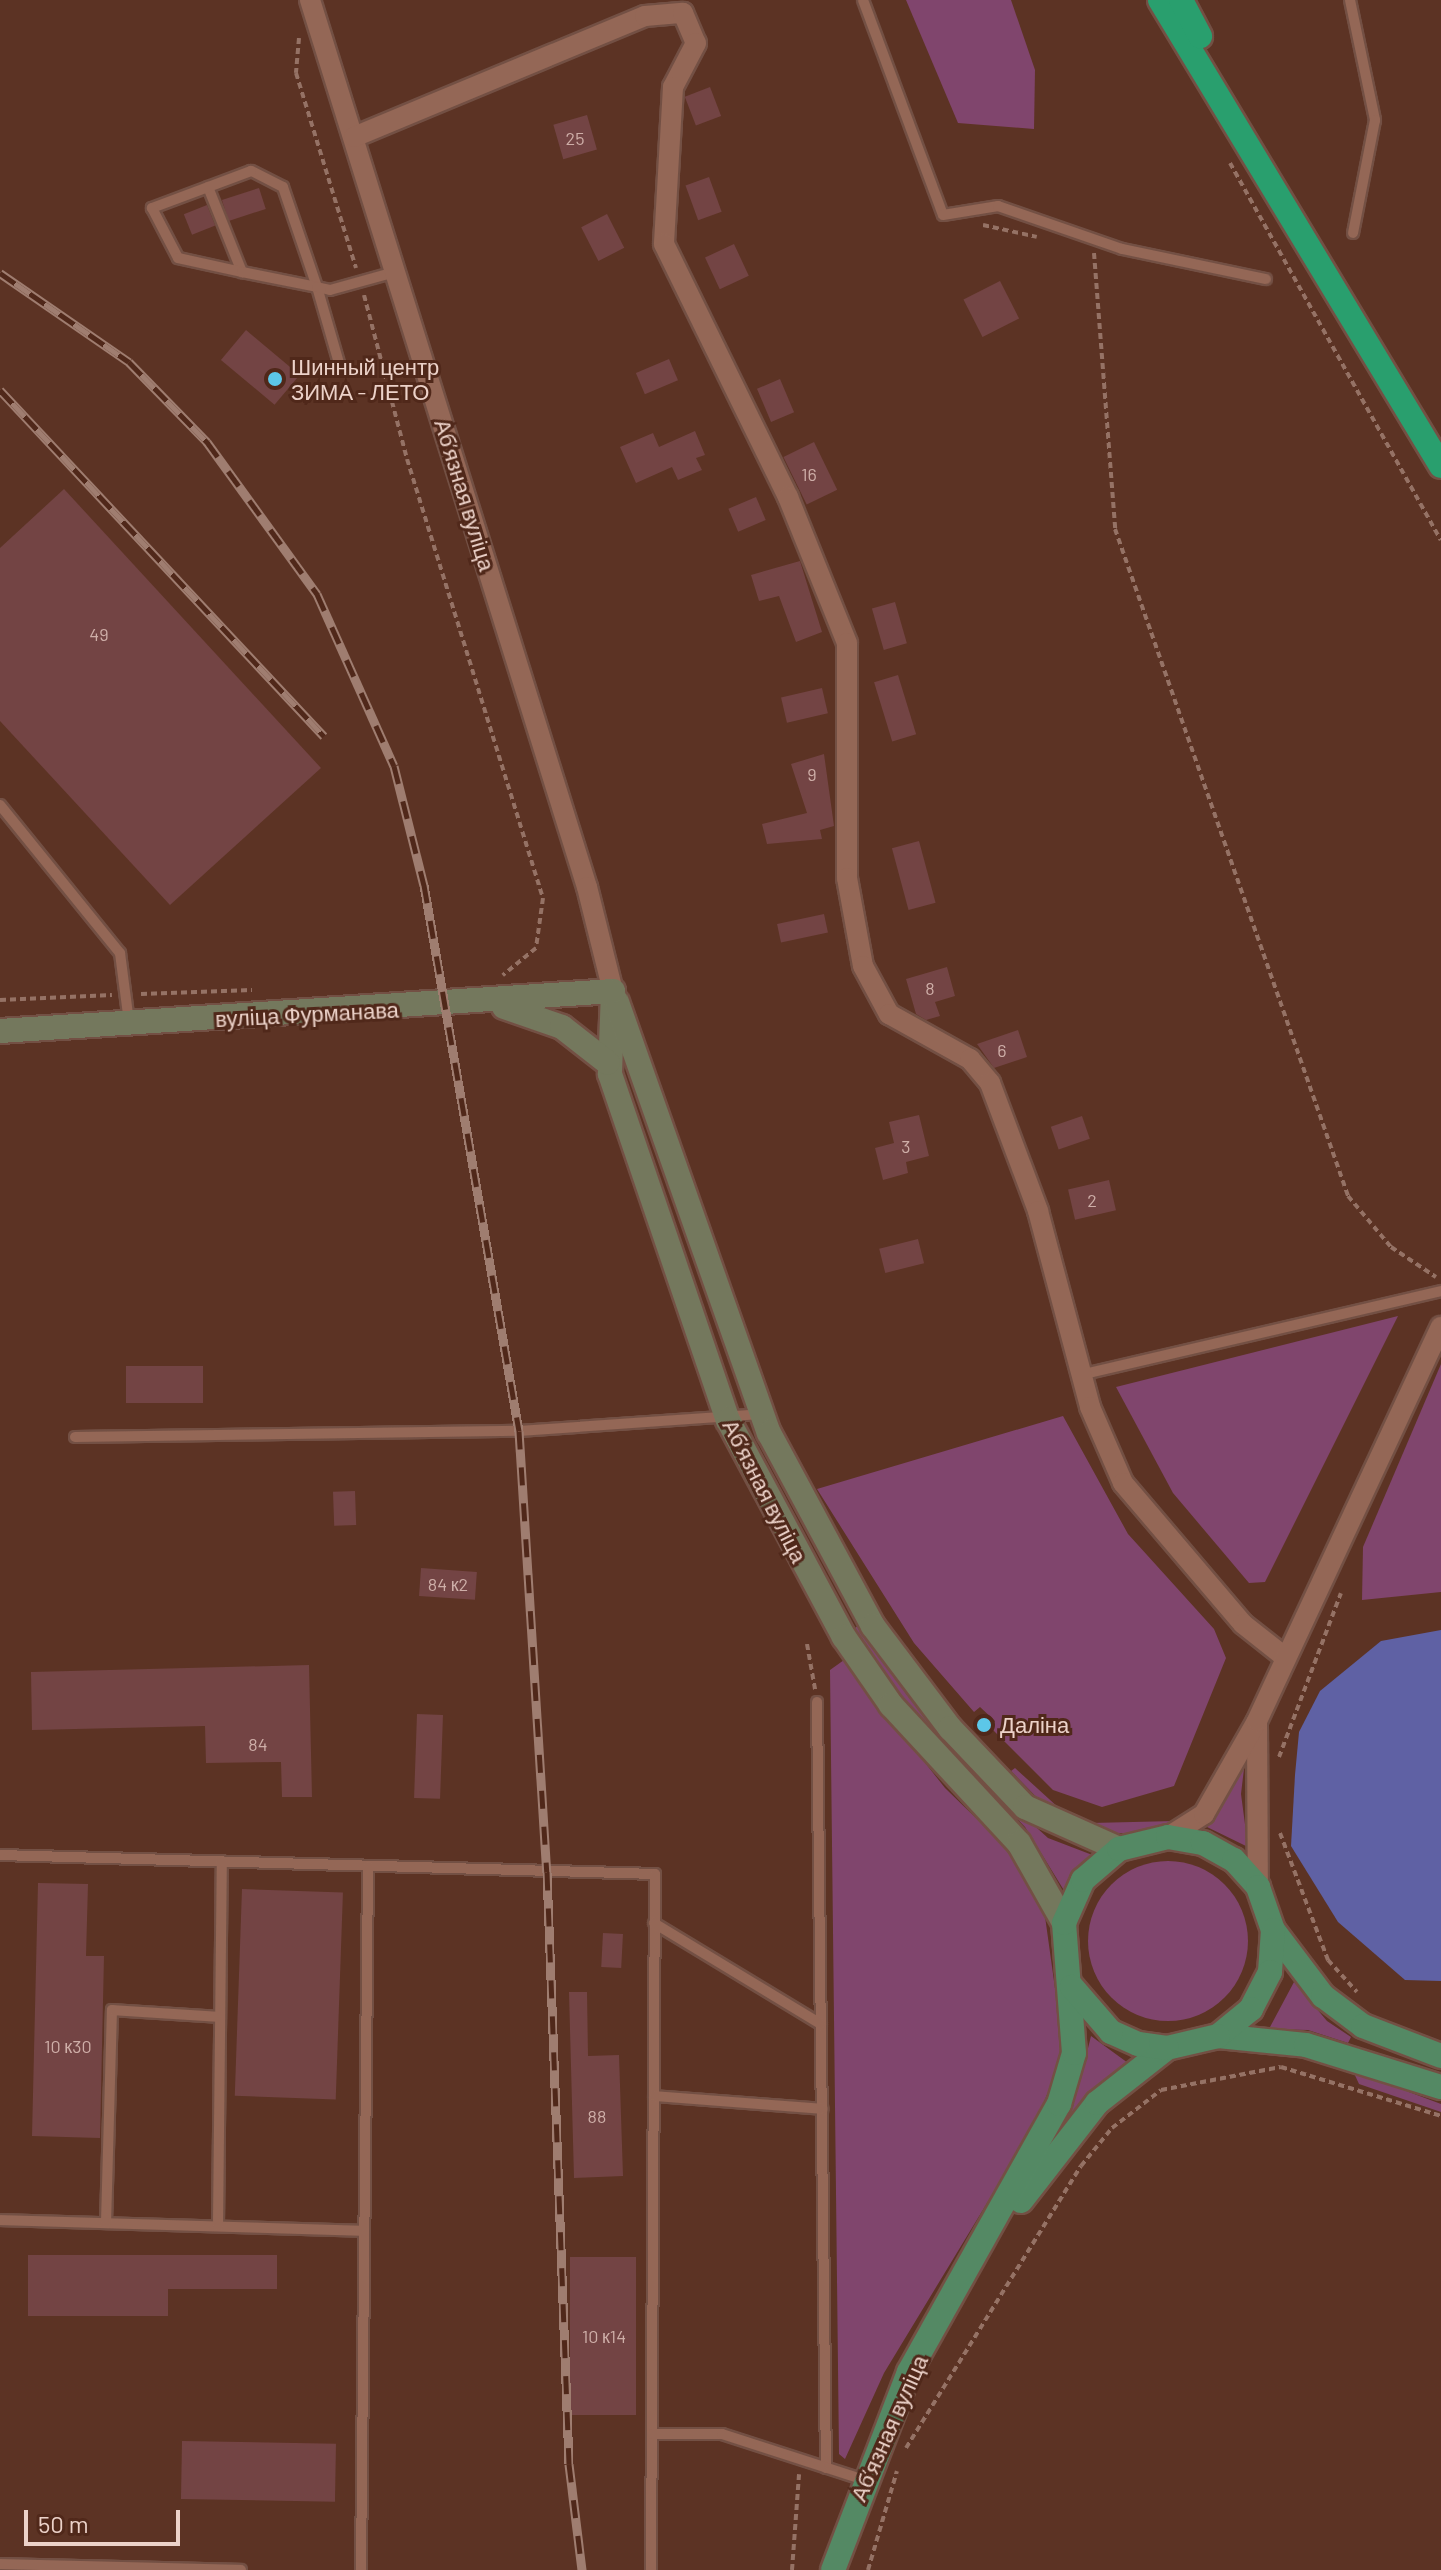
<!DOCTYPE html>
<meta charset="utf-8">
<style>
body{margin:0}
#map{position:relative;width:1441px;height:2570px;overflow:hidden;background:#5c3324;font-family:Barlow,sans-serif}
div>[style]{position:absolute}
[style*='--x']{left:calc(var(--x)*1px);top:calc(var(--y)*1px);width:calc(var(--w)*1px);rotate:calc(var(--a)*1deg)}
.green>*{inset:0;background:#80456d}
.round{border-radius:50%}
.water>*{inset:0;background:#5f61a4}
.building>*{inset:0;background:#734444;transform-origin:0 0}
.path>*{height:4px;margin-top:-2px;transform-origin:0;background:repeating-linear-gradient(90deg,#957265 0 6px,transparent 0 10px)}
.roads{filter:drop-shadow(2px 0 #735044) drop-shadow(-2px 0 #735044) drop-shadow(0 2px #735044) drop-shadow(0 -2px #735044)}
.lane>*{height:10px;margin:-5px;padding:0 5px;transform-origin:5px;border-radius:5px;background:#946756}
.street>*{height:20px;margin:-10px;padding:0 10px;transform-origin:10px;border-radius:10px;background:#946756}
.secondary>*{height:24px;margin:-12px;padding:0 12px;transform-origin:12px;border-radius:12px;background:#74785d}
.primary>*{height:24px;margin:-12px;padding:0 12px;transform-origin:12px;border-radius:12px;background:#548964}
.highway>*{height:24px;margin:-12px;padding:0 12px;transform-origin:12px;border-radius:12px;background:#299f6e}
.rail>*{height:9px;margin-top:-4.5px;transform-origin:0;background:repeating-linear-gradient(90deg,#50281a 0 18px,#9f7d70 0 36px);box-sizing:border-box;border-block:2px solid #9f7d70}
.dots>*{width:22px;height:22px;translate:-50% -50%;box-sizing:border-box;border:4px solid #50281a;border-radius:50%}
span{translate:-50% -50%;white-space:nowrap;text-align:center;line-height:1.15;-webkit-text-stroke:6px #50281a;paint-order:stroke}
.number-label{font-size:18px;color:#ceaea8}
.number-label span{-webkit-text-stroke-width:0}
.poi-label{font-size:22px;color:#ecd2c9}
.left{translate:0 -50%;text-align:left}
.street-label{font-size:22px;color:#ecd2c9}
.scale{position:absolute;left:24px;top:2510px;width:156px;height:36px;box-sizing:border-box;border:4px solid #ecd2c9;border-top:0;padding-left:10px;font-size:24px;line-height:28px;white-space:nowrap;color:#ecd2c9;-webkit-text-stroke:6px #50281a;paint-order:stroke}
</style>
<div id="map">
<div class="green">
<div style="clip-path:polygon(906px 0,1011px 0,1035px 70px,1034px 129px,958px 123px)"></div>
<div style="clip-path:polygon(1398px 1316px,1265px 1582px,1249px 1583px,1173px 1493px,1116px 1387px)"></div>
<div style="clip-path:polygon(1441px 1364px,1441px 1592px,1362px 1600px,1363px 1547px)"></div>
<div style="clip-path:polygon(1063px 1416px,1128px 1534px,1214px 1629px,1226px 1658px,1174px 1786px,1102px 1807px,1053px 1790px,991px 1728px,995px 1721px,980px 1707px,974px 1712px,914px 1643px,817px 1489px)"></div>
<div style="clip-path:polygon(861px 1623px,907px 1695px,960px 1758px,1048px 1838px,1095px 1856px,1065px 1892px,1025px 1827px,899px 1696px,854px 1629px)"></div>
<div style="clip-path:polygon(844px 1660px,945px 1788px,1016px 1857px,1043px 1902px,1064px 2053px,1035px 2124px,884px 2373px,845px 2459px,839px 2454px,830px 1670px)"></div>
<div style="clip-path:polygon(1246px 1752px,1241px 1794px,1248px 1847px,1207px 1827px)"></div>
<div style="clip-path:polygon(1015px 1768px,1060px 1809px,1091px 1823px,1175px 1821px,1143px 1833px,1099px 1833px,1044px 1805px,1011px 1771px)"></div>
<div class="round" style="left:1088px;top:1861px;width:160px;height:160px"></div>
<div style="clip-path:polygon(1294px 1982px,1327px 2021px,1351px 2037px,1348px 2043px,1308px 2030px,1269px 2029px)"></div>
<div style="clip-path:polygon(1091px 2036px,1128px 2063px,1061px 2128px,1079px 2085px)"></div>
<div style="clip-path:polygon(1353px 2071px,1441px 2104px,1441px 2112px,1359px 2084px)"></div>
</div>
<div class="water">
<div style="clip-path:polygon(1441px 1630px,1441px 1981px,1405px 1980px,1338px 1922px,1291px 1846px,1295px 1775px,1299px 1732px,1320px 1691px,1381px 1641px)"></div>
</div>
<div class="building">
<div style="left:710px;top:87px;width:31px;height:27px;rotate:69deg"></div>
<div style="left:587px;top:115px;width:36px;height:35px;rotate:74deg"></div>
<div style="left:709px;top:177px;width:37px;height:25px;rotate:70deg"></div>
<div style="left:259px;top:188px;width:22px;height:39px;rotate:72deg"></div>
<div style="left:207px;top:205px;width:22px;height:25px;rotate:68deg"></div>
<div style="left:607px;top:214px;width:38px;height:29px;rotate:63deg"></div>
<div style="left:734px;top:244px;width:35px;height:32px;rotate:65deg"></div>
<div style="left:1000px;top:281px;width:42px;height:41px;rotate:63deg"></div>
<div style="left:246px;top:330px;width:70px;height:39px;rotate:40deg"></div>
<div style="left:669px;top:359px;width:23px;height:36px;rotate:67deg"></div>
<div style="left:780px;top:379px;width:36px;height:25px;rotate:67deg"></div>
<div style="clip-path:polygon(695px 431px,705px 455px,696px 458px,702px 470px,678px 480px,672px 467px,636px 483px,620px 447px,653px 433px,659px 447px)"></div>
<div style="left:814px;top:442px;width:53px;height:34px;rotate:64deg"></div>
<div style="clip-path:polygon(64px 489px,321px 768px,170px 905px,0 721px,0 548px)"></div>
<div style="left:756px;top:497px;width:25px;height:30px;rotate:67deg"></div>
<div style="clip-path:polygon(800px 561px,822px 632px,796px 642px,779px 596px,759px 601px,751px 575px)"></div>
<div style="left:895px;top:602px;width:43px;height:24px;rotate:74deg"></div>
<div style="left:898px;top:675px;width:62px;height:25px;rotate:73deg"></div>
<div style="left:822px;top:688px;width:26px;height:42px;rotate:77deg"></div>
<div style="clip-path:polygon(824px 754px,834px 826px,820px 830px,822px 839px,767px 844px,762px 824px,807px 813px,791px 764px)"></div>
<div style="left:919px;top:841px;width:64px;height:28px;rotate:75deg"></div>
<div style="left:824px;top:914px;width:19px;height:48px;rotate:78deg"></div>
<div style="clip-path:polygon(947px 967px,955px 996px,935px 1002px,940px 1016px,926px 1020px,916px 1014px,906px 979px)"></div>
<div style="clip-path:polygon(1018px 1030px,1027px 1057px,994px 1068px,977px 1044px)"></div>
<div style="clip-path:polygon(919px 1115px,929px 1156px,906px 1162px,908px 1173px,883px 1180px,875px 1148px,894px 1143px,889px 1122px)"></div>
<div style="left:1082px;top:1116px;width:24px;height:33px;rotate:71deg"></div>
<div style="left:1109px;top:1180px;width:31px;height:42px;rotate:77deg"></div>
<div style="left:918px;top:1239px;width:25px;height:40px;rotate:76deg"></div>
<div style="left:126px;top:1366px;width:77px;height:37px"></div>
<div style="left:355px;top:1491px;width:34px;height:22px;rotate:88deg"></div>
<div style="left:421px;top:1568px;width:56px;height:28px;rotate:4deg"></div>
<div style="clip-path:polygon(309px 1665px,312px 1797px,282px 1797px,281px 1762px,206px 1763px,205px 1726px,32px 1730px,31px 1672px)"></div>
<div style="left:417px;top:1714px;width:26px;height:84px;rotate:2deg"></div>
<div style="clip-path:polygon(38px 1883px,88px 1884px,86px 1956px,104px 1956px,100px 2138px,32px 2136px)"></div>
<div style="left:242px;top:1889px;width:101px;height:207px;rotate:2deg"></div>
<div style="left:603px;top:1933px;width:20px;height:34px;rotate:3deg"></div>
<div style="clip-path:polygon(569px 1992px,587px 1992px,588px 2056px,619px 2055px,623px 2176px,574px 2178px)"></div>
<div style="clip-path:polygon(28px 2255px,277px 2255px,277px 2289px,168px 2289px,168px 2316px,28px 2316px)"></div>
<div style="left:636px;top:2257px;width:158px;height:66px;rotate:90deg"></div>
<div style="left:182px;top:2441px;width:154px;height:58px;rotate:1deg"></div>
</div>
<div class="path">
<div style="--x:299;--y:38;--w:35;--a:95"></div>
<div style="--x:296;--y:73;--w:204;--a:72.9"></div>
<div style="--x:1230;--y:163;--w:432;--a:60.8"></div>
<div style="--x:983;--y:225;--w:55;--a:12.5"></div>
<div style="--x:1094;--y:253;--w:277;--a:85.6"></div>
<div style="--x:1115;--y:529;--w:707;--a:70.74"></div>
<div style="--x:1348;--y:1196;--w:67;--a:49.9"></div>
<div style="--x:1391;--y:1247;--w:54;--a:33.7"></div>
<div style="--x:364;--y:295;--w:170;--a:75.3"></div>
<div style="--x:407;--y:459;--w:460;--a:72.8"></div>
<div style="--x:543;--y:898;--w:50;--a:98"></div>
<div style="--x:536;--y:948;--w:43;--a:140.7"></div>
<div style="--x:141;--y:994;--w:111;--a:-2.1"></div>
<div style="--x:0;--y:1000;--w:112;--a:-2.6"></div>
<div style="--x:807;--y:1644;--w:46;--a:79.9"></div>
<div style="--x:1279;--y:1757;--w:175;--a:-69.3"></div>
<div style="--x:1280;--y:1833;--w:136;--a:69.3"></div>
<div style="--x:1328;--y:1960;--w:43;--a:47.8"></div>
<div style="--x:906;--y:2448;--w:332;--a:-58.2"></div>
<div style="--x:1081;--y:2166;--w:49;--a:-50.8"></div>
<div style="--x:1112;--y:2128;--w:62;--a:-37.8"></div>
<div style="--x:1161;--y:2090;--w:122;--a:-10.9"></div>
<div style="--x:1281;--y:2067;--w:167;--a:17"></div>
<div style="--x:792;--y:2570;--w:96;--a:-85.8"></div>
<div style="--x:868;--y:2570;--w:103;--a:-73.7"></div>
</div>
<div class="roads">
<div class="lane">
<div style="--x:863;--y:0;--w:229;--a:69.6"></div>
<div style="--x:943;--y:215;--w:56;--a:-9.3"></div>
<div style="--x:998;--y:206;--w:131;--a:19.1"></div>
<div style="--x:1122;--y:249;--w:147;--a:11.8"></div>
<div style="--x:1350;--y:0;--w:123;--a:78.2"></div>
<div style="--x:1375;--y:120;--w:115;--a:101"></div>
<div style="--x:208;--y:187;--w:92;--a:68.2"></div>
<div style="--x:341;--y:370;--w:86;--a:-106.1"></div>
<div style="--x:317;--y:287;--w:106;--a:-108.8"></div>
<div style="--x:283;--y:187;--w:36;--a:-153"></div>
<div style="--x:251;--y:171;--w:106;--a:159.5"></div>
<div style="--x:152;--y:208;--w:56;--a:62.5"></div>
<div style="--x:178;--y:258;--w:66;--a:12.3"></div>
<div style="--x:242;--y:272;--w:76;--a:11.3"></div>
<div style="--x:317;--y:287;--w:13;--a:13"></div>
<div style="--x:330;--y:290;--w:67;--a:-15.5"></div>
<div style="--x:0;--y:805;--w:191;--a:51"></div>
<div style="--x:120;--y:953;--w:70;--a:82.6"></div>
<div style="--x:1080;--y:1375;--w:371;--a:-13.1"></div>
<div style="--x:75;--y:1437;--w:444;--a:-0.8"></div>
<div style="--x:519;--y:1431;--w:242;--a:-4"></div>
<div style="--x:817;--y:1702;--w:766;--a:89.33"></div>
<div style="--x:0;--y:1855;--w:655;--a:1.66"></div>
<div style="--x:655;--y:1874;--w:696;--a:90.33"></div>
<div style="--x:654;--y:1923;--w:195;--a:31.2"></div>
<div style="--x:654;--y:2096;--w:169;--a:4.4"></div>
<div style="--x:0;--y:2220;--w:364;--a:1.7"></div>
<div style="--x:106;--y:2223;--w:213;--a:-88.4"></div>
<div style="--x:112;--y:2010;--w:108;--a:3.7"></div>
<div style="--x:218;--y:2226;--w:365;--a:-89.4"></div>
<div style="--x:652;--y:2434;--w:70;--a:0"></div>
<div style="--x:722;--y:2434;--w:149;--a:17.9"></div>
<div style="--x:0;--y:2564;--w:241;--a:1.4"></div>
<div style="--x:361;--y:2570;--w:704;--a:-89.43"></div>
</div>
<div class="street">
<div style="--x:310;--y:0;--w:929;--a:72.66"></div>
<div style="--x:587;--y:887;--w:107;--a:76"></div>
<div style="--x:354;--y:137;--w:315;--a:-22.6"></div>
<div style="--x:645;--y:16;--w:38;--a:-5"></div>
<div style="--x:683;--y:13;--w:33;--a:67"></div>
<div style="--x:696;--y:43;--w:50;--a:117.6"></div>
<div style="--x:673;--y:87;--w:157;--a:93.3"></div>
<div style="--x:664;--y:244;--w:282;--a:63.9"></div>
<div style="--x:788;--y:497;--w:157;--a:68"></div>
<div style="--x:847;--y:643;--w:235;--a:90"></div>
<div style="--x:847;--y:878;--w:89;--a:79.7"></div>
<div style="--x:863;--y:966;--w:55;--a:61.6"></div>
<div style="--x:889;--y:1014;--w:93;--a:29.1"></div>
<div style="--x:970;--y:1059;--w:31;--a:50"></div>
<div style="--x:990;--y:1083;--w:137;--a:69.4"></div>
<div style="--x:1038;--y:1211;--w:203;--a:75.1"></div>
<div style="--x:1090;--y:1407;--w:83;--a:66.5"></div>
<div style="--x:1123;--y:1483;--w:185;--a:49.6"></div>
<div style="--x:1243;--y:1624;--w:53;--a:38.2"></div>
<div style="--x:1257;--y:1723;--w:164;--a:89.7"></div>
<div style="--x:1168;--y:1837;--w:43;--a:-32.6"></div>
<div style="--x:1204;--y:1814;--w:107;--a:-60.3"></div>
<div style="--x:1257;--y:1721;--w:435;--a:-65"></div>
</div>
<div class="secondary">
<div style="--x:613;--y:991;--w:83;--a:92.1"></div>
<div style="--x:610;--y:1074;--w:366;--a:71.2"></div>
<div style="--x:728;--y:1420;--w:246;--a:61.9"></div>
<div style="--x:844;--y:1637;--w:83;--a:55.3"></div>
<div style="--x:891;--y:1705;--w:188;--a:47.2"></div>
<div style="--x:1019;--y:1843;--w:92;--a:60.6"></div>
<div style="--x:617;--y:1002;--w:457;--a:70.6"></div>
<div style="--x:769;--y:1433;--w:219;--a:61.7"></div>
<div style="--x:873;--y:1626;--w:128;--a:53"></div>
<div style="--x:950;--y:1728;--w:109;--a:46.5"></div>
<div style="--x:1025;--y:1807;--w:103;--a:24.1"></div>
<div style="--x:504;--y:1007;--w:61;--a:19"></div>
<div style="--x:562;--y:1027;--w:58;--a:38"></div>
<div style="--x:0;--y:1031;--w:614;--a:-3.73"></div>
</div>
<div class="primary">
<div style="--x:1273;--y:1930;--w:83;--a:52.9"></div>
<div style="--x:1323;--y:1996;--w:50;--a:36.9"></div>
<div style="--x:1363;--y:2026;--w:84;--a:21"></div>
<div style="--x:1218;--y:2036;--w:88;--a:5.8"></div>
<div style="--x:1306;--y:2045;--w:141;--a:17.3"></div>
<div style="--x:1021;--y:2201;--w:124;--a:-52.2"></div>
<div style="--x:1097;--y:2103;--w:89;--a:-38.2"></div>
<div style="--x:833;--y:2570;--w:212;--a:-69"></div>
<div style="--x:909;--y:2372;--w:307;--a:-60.8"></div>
<div style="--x:1059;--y:2104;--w:53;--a:-73.6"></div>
<div style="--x:1074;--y:2053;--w:130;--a:-94.4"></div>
<div style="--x:1064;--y:1923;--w:47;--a:-66.2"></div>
<div style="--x:1083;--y:1880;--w:48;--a:-40.7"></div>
<div style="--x:1119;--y:1849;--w:50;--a:-13.8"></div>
<div style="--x:1168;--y:1837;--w:36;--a:10"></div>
<div style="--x:1203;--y:1843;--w:35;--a:29"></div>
<div style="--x:1234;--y:1860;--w:36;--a:48"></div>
<div style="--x:1258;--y:1887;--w:46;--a:70.8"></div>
<div style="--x:1273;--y:1930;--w:42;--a:94.1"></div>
<div style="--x:1270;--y:1972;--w:42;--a:117.2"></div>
<div style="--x:1251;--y:2009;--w:43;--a:140.7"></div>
<div style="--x:1218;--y:2036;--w:52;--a:166.8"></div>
<div style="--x:1167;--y:2048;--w:29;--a:-172"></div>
<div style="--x:1138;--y:2044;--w:30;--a:-156"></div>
<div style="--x:1111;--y:2032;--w:60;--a:-130.9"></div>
</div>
<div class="highway">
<div style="--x:1160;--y:0;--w:544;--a:58.91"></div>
<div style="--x:1181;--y:0;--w:41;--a:62.2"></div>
</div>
</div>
<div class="rail">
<div style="--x:0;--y:273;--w:157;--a:34.6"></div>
<div style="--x:129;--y:362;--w:112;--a:45.7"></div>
<div style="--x:207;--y:442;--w:188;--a:54.1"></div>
<div style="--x:317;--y:594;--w:188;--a:65.9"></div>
<div style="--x:394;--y:766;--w:123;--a:75.9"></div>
<div style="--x:424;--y:885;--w:554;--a:80.13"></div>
<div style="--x:519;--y:1431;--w:442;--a:86.4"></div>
<div style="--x:547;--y:1872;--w:592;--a:87.87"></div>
<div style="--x:569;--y:2464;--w:107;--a:83"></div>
<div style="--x:0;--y:390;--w:474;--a:46.9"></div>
</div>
<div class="dots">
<div style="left:275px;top:379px;background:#5cc7e8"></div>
<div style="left:984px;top:1725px;background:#5cc7e8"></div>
</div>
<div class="number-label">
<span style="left:575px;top:138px">25</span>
<span style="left:809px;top:474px">16</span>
<span style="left:99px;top:634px">49</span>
<span style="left:812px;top:774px">9</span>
<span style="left:930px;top:988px">8</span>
<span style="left:1002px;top:1050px">6</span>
<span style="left:906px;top:1146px">3</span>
<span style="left:1092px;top:1200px">2</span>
<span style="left:448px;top:1584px">84 к2</span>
<span style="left:258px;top:1744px">84</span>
<span style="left:68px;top:2046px">10 к30</span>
<span style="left:597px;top:2116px">88</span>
<span style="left:604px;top:2336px">10 к14</span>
</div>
<div class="poi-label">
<span class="left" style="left:291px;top:379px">Шинный центр<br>ЗИМА - ЛЕТО</span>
<span class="left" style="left:1000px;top:1725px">Даліна</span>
</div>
<div class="street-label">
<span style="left:465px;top:495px;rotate:73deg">Абʼязная вуліца</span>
<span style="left:307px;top:1014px;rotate:-3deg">вуліца Фурманава</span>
<span style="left:765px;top:1491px;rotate:63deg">Абʼязная вуліца</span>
<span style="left:889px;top:2428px;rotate:-66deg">Абʼязная вуліца</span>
</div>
<div class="scale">50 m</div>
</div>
